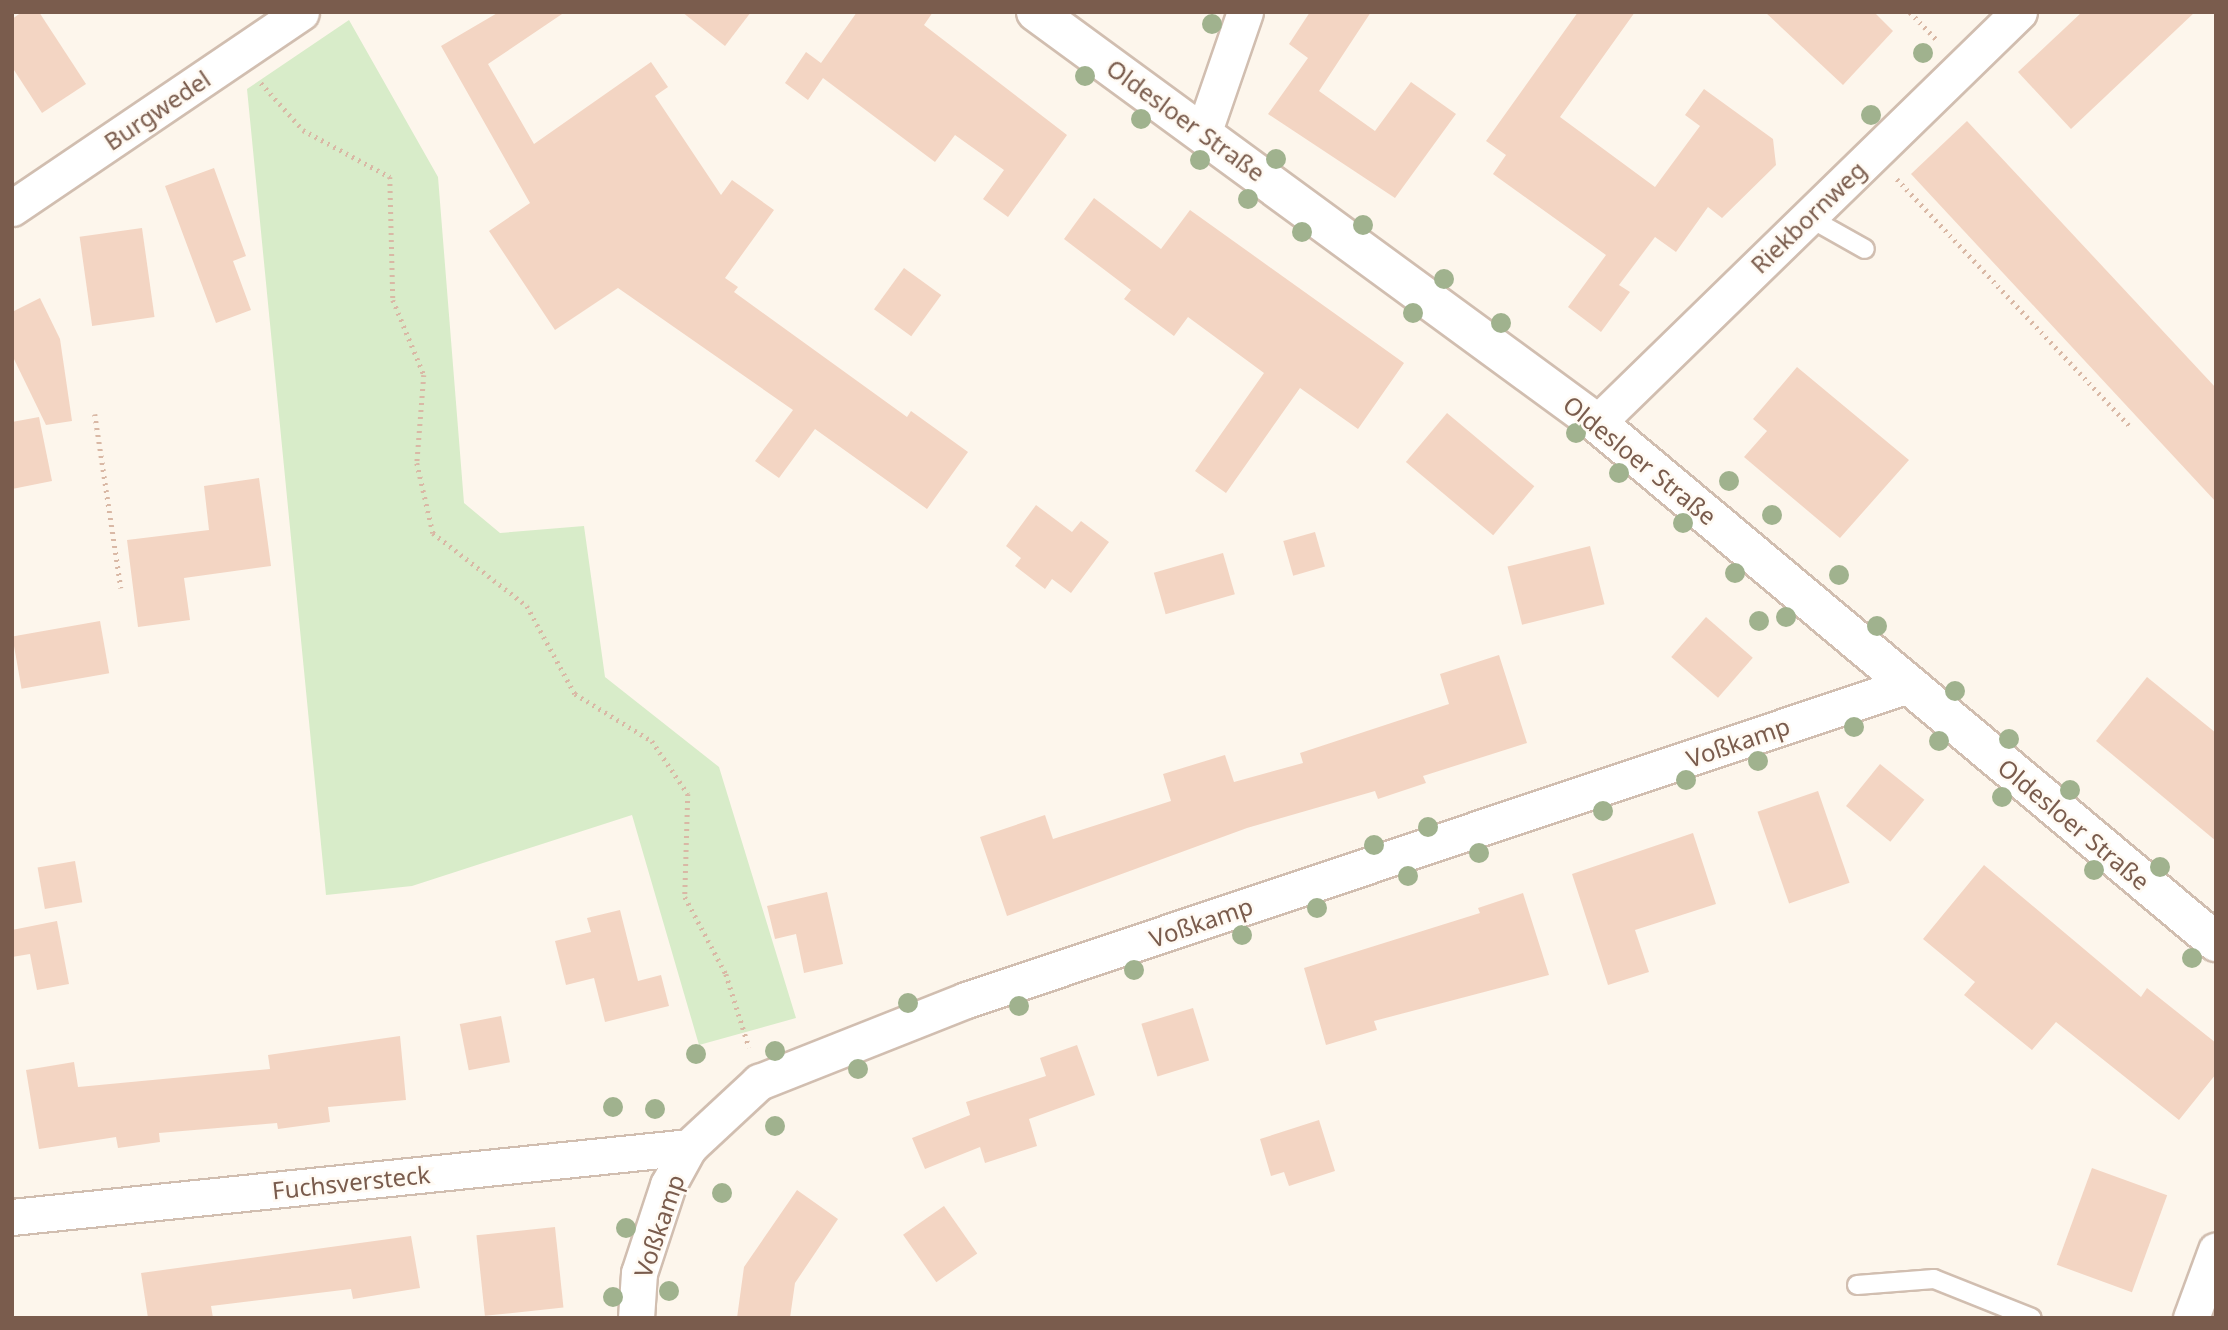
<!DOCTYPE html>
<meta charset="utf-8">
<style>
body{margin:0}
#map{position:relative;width:2228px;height:1330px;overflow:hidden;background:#fdf6ec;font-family:"Noto Sans",sans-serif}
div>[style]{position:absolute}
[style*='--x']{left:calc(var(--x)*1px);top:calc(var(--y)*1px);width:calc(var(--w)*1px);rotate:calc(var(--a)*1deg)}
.green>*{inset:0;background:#d8ecc9}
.building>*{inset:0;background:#f3d5c3;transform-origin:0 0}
.path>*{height:4.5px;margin-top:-2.25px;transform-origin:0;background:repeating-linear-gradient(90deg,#d9b8a5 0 2px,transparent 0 7px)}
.roads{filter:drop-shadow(2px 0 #d1beb0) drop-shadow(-2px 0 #d1beb0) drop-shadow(0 2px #d1beb0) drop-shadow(0 -2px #d1beb0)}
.service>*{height:18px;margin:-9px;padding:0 9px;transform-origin:9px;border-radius:9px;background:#fff}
.minor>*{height:35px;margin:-17.5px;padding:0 17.5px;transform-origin:17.5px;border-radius:17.5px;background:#fff}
.secondary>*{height:38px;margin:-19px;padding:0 19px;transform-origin:19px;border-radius:19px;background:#fff}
.trees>*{width:20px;height:20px;margin:-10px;border-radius:50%;background:#a0b28e}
span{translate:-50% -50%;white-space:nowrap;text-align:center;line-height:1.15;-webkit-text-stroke:5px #fffaf3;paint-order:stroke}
.street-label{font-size:24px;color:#7a5c4d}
.frame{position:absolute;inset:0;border:14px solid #7a5c4d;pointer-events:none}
</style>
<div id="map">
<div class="green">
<div style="clip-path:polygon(349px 20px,438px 177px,464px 503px,500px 533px,584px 526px,605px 677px,719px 767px,796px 1018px,699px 1045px,632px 815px,412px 886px,326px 895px,247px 89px)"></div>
</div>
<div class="building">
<div style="clip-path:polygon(22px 12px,39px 12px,86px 84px,42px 113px,12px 67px,12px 19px)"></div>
<div style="clip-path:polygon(499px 12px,565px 12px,488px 64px,534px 144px,651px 62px,668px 87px,655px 96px,721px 195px,732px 180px,774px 210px,725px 278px,738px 287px,734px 292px,907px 417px,911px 411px,968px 452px,927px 509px,815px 429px,779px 478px,755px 461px,793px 410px,618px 288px,555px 330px,489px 231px,530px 203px,441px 46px)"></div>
<div style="clip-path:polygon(682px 12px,751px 12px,725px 46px)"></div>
<div style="clip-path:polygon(857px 12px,933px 12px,924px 25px,1067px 135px,1008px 217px,983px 199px,1004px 170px,955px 135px,935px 162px,823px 78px,808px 100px,785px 83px,806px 52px,821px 63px)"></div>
<div style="clip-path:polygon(1310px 12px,1371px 12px,1319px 91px,1375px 131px,1411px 82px,1456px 114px,1395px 198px,1268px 114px,1308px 58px,1289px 44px)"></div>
<div style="clip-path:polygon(1578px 12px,1635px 12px,1560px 117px,1655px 187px,1700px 126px,1685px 115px,1704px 89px,1773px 139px,1776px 165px,1722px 218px,1708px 207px,1676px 252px,1655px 237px,1619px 285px,1630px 292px,1601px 332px,1568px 307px,1606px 255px,1493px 174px,1506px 155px,1486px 141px)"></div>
<div style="clip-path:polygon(1765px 12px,1874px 12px,1893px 31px,1843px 85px)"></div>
<div style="clip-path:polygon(2082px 12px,2195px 12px,2071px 129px,2018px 72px)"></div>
<div style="clip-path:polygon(1967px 121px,2216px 388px,2216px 502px,1911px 174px)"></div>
<div style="clip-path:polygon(214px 168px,246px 256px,233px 261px,251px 310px,216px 323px,165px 186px)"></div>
<div style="clip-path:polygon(1094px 198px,1161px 249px,1190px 210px,1404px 363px,1358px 429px,1300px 388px,1226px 493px,1195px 471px,1264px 373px,1188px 317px,1174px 336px,1124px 299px,1131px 290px,1064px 239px)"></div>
<div style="left:142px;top:228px;width:90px;height:63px;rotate:82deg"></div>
<div style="left:904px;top:268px;width:46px;height:51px;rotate:36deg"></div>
<div style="clip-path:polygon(40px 298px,60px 339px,72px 421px,46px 425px,12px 355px,12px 312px)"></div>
<div style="clip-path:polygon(1797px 367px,1909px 460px,1840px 538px,1744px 457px,1767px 431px,1753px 419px)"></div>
<div style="left:1447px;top:413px;width:114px;height:64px;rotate:40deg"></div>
<div style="clip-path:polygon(39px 417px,52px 481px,12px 489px,12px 422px)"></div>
<div style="clip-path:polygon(259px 478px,271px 566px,184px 578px,190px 620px,138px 627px,127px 540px,209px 530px,204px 486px)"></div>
<div style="clip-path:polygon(1036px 505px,1072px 532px,1081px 521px,1109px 542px,1071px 593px,1052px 579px,1045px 589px,1015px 566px,1021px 558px,1006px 546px)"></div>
<div style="left:1315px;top:532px;width:36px;height:33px;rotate:74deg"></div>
<div style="left:1590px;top:546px;width:60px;height:85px;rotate:76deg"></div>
<div style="left:1223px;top:553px;width:43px;height:72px;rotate:74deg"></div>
<div style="left:1706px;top:617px;width:62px;height:53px;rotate:41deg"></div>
<div style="left:100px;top:621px;width:53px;height:89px;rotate:80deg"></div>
<div style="clip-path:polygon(1499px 655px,1527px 743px,1423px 776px,1426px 783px,1378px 799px,1375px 791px,1247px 828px,1007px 916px,980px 837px,1045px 815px,1053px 839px,1171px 801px,1163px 774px,1225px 755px,1234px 782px,1303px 763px,1300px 753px,1449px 704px,1440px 674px)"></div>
<div style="clip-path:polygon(2147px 677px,2216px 733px,2216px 841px,2096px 741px)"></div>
<div style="left:1880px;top:764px;width:57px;height:54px;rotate:39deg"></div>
<div style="left:1818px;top:791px;width:97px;height:64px;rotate:71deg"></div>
<div style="clip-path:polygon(1693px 833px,1716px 904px,1635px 930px,1649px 972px,1608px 985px,1572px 874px)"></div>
<div style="left:75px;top:861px;width:42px;height:38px;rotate:80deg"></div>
<div style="clip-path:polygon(1984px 865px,2141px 997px,2147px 988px,2216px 1043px,2216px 1074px,2179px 1120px,2056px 1022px,2032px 1050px,1964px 995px,1975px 982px,1923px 939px)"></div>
<div style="clip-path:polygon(827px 892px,843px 964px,804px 973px,796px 934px,775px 939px,767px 906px)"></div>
<div style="clip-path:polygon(1523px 893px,1549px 975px,1374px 1021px,1377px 1030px,1326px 1045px,1304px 968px,1480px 913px,1478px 908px)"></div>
<div style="clip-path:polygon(620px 910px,638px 981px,661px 975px,669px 1006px,605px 1022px,594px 978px,566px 985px,555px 941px,591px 932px,587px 918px)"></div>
<div style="clip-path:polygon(57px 921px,69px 984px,37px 990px,30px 954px,12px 957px,12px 930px)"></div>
<div style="left:1193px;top:1008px;width:55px;height:54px;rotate:73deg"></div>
<div style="left:501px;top:1016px;width:47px;height:42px;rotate:79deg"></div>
<div style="clip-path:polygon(400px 1036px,406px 1100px,328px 1107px,330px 1122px,278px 1129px,277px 1123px,159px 1133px,160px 1142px,118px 1148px,116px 1137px,39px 1149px,26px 1070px,74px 1062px,78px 1087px,270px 1069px,268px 1055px)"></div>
<div style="clip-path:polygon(1077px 1045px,1095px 1095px,1029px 1119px,1037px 1146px,985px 1163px,980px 1147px,925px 1169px,912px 1138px,970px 1115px,966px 1102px,1046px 1076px,1040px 1058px)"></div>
<div style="clip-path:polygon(1319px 1120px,1335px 1171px,1289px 1186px,1284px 1172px,1271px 1176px,1260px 1139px)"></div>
<div style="left:2092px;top:1168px;width:80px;height:103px;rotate:20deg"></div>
<div style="clip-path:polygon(797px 1190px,838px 1219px,795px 1283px,790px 1318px,737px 1318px,744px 1267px)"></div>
<div style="left:944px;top:1206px;width:58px;height:50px;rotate:55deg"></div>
<div style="left:555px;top:1227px;width:81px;height:79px;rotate:84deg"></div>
<div style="clip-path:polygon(411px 1236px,420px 1288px,353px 1299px,351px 1289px,211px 1306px,213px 1318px,148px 1318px,141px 1273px)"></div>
</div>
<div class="path">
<div style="--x:1910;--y:12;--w:40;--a:46"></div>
<div style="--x:261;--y:83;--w:63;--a:48.2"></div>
<div style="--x:303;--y:130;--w:99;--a:28.4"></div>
<div style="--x:390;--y:177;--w:123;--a:88.6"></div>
<div style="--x:393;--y:300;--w:81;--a:67.5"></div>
<div style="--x:424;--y:375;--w:88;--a:94.5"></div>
<div style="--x:417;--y:463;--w:72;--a:77.1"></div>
<div style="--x:433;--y:533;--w:119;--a:37.8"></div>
<div style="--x:527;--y:606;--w:100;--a:61.4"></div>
<div style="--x:575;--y:694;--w:90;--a:31.4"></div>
<div style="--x:652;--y:741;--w:64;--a:55.8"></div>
<div style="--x:688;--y:794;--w:103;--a:91.7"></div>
<div style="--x:685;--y:897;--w:87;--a:62"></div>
<div style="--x:726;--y:974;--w:77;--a:72.5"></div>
<div style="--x:1897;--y:179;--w:341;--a:46.7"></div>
<div style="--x:95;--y:414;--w:176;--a:81.5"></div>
</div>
<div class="roads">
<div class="service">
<div style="--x:1808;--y:217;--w:65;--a:29.3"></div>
<div style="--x:1857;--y:1285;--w:77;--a:-4.5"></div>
<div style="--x:1934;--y:1279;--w:105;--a:21.7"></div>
</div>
<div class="minor">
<div style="--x:1204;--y:131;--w:126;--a:-71"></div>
<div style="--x:12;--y:208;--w:349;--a:-34.1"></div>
<div style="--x:1597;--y:423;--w:589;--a:-44.24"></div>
<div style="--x:12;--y:1217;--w:681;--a:-5.9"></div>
<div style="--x:636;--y:1318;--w:45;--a:-86.2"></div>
<div style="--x:639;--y:1273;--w:93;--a:-71.8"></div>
<div style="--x:668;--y:1185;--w:43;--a:-61.1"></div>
<div style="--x:689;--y:1147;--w:96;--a:-42.9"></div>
<div style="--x:759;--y:1082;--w:223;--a:-21.6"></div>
<div style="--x:966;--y:1000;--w:993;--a:-18.49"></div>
<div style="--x:2191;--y:1318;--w:72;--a:-69.8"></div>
</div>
<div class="secondary">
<div style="--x:1036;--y:12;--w:695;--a:36.23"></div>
<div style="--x:1597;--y:423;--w:808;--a:39.98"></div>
</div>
</div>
<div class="trees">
<div style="left:1212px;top:24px"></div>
<div style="left:1923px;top:53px"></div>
<div style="left:1085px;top:76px"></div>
<div style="left:1871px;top:115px"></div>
<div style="left:1141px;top:119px"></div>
<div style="left:1276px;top:159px"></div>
<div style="left:1200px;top:160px"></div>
<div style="left:1248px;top:199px"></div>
<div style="left:1363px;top:225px"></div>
<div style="left:1302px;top:232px"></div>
<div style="left:1444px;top:279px"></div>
<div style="left:1413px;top:313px"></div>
<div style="left:1501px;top:323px"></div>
<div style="left:1576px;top:433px"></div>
<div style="left:1619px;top:473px"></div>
<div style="left:1729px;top:481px"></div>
<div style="left:1772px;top:515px"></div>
<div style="left:1683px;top:523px"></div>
<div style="left:1735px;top:573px"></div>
<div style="left:1839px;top:575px"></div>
<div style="left:1786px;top:617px"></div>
<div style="left:1759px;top:621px"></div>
<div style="left:1877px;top:626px"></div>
<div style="left:1955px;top:691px"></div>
<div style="left:1854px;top:727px"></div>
<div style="left:2009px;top:739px"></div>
<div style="left:1939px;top:741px"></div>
<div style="left:1758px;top:761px"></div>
<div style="left:1686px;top:780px"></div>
<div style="left:2070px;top:790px"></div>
<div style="left:2002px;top:797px"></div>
<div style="left:1603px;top:811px"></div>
<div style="left:1428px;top:827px"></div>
<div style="left:1374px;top:845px"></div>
<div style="left:1479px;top:853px"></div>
<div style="left:2160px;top:867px"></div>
<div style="left:2094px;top:870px"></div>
<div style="left:1408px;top:876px"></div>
<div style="left:1317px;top:908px"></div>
<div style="left:1242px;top:935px"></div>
<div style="left:2192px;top:958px"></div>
<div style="left:1134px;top:970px"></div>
<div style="left:908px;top:1003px"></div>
<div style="left:1019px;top:1006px"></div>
<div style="left:775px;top:1051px"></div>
<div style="left:696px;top:1054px"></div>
<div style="left:858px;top:1069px"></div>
<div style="left:613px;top:1107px"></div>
<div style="left:655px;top:1109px"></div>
<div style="left:775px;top:1126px"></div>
<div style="left:722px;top:1193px"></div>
<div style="left:626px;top:1228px"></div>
<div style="left:669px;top:1291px"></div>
<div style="left:613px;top:1297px"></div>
</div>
<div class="street-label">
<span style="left:157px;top:110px;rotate:-34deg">Burgwedel</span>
<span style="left:1186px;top:120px;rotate:36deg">Oldesloer Straße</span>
<span style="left:1808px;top:217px;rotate:-44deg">Riekbornweg</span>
<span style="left:1640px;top:460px;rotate:39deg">Oldesloer Straße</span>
<span style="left:1738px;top:742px;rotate:-19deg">Voßkamp</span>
<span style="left:2074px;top:824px;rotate:40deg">Oldesloer Straße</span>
<span style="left:1201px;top:922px;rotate:-19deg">Voßkamp</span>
<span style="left:351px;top:1182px;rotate:-6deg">Fuchsversteck</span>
<span style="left:659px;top:1226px;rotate:-71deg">Voßkamp</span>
</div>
<div class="frame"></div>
</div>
